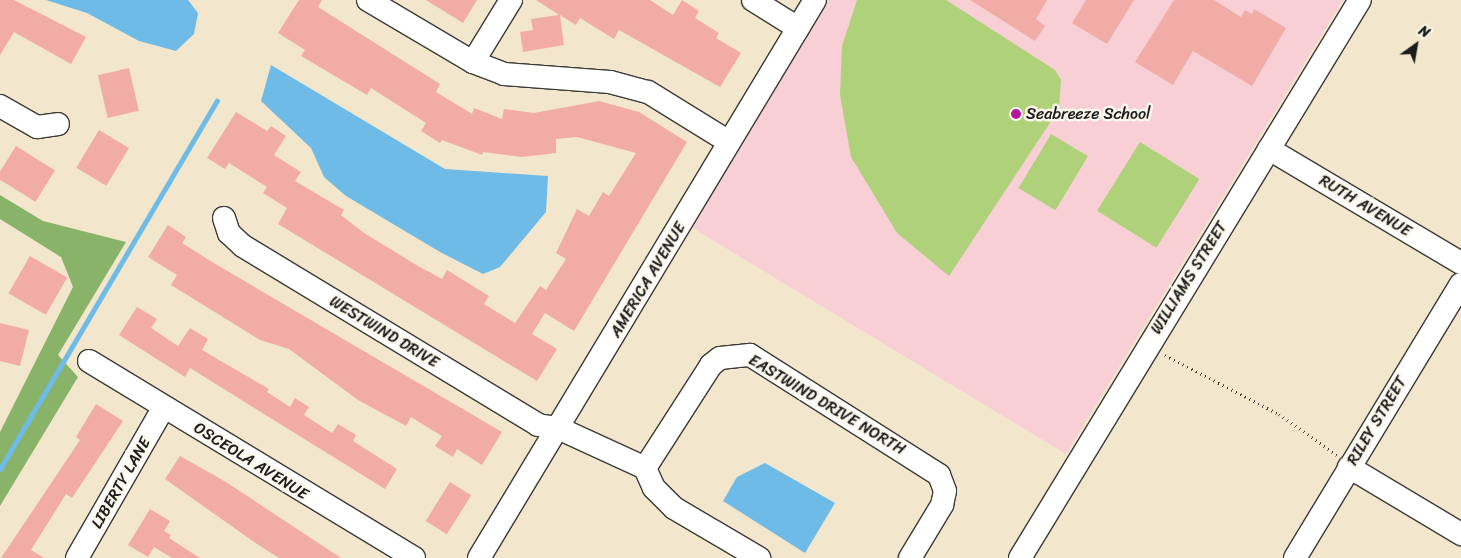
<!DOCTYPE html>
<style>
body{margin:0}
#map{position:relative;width:1461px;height:558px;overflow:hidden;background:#f2e6cc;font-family:Sriracha,sans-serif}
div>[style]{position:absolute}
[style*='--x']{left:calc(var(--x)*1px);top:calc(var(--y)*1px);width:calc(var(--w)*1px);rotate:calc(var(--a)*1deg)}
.built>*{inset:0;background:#f7cfd5}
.green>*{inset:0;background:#aed17a;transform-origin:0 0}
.forest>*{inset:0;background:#8ab36a}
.water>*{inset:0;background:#6fbbe8}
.stream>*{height:4.5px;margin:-2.25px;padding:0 2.25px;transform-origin:2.25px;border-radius:2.25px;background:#6fbbe8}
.building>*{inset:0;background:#f2aca7;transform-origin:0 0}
.path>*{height:2.5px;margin-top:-1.25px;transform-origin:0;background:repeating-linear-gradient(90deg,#3c3a36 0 1px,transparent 0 5px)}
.roads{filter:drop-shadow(1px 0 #3c3a36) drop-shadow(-1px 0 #3c3a36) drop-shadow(0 1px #3c3a36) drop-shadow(0 -1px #3c3a36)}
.minor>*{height:22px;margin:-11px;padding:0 11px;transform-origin:11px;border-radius:11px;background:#fff}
.dots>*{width:14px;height:14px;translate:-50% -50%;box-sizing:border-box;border:2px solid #fbf7ec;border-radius:50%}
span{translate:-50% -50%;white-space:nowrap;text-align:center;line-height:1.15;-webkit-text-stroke:5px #fbf7ec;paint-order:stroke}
.poi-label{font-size:16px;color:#1c1c1c}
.left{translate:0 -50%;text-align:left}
.street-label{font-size:16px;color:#1c1c1c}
.north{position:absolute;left:1391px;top:20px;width:50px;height:50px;-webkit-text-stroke:4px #fbf7ec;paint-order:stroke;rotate:32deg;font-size:14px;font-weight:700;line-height:20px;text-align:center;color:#1c1c1c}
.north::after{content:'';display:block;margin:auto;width:18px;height:22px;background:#1c1c1c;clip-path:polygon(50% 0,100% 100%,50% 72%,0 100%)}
</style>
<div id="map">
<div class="built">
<div style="clip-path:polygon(827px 0,1343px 0,1066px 454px,691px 227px)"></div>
</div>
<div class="green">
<div style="clip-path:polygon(857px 0,946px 0,1055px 70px,1061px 80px,1059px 109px,949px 276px,897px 233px,851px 157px,840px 95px,842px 46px)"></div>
<div style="left:1051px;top:134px;width:43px;height:63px;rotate:31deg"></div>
<div style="left:1140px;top:142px;width:70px;height:81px;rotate:32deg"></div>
</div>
<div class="forest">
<div style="clip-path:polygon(0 195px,43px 221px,126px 242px,58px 355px,78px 377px,0 506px,0 432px,73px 287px,61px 257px,0 219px)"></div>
</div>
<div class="water">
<div style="clip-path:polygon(46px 0,188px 0,198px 13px,194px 34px,176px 51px,139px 41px,87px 13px)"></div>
<div style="clip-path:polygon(271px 65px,445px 169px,548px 176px,546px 212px,500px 267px,483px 274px,440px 252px,346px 196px,324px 177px,311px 148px,261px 101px)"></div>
<div style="clip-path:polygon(765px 463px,835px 503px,805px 553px,723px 501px,737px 477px)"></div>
</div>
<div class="stream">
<div style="--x:0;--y:469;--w:427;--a:-59.5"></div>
</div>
<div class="building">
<div style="clip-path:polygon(0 0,14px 0,86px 37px,71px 64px,14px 32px,0 55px)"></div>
<div style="clip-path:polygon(299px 0,322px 0,318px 7px,440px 84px,436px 92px,472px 114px,474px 108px,502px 119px,504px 109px,534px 113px,599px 101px,639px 112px,687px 142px,574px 331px,545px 313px,532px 334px,557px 349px,537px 381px,278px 224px,287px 208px,263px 193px,267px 187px,229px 163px,225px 169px,207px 158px,236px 112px,267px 131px,271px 126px,286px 136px,274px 155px,301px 172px,295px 181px,344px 210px,341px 215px,364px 233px,418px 266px,442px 279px,447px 270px,489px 296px,484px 304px,515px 323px,540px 286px,546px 290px,566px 259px,556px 253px,577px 209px,589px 216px,603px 192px,609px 196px,636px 153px,577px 137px,556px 139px,556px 153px,522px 157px,483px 152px,482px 155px,442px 140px,440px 143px,421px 131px,426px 123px,371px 88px,367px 95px,301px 56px,305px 50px,278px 33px)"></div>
<div style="clip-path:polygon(426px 0,477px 0,463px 23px)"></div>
<div style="clip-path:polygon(536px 0,650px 0,673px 15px,682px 0,699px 11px,695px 18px,719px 33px,716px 38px,741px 53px,720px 87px,619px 30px,614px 39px,580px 18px,576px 25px,560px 15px,564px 45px,523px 52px,520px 32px,533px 30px,531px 19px,559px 15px)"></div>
<div style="clip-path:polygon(970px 0,1047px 0,1036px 19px,1045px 26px,1035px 41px)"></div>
<div style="clip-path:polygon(1086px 0,1134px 0,1107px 44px,1072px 23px)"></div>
<div style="clip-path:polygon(1174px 0,1214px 0,1241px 17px,1245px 10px,1252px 14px,1254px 9px,1286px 28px,1252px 86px,1193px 51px,1173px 85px,1135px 62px)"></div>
<div style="left:129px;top:68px;width:44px;height:32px;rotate:77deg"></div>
<div style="left:99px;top:130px;width:35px;height:44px;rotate:31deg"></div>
<div style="left:16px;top:146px;width:46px;height:37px;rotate:32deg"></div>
<div style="clip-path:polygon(168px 225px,186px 237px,182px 243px,217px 265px,502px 432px,482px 465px,457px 449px,453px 457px,435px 446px,442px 436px,411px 417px,406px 426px,358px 400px,289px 349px,260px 340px,171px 285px,177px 275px,148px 257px)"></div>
<div style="left:30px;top:256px;width:43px;height:43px;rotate:30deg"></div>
<div style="clip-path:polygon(137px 307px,157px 319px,151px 328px,178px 346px,190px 328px,208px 339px,202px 350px,269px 389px,267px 392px,290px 407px,295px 398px,309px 407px,304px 415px,332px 433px,338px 424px,356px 435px,353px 441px,397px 469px,385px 489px,190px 368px,185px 377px,119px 335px)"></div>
<div style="clip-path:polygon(0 323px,29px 330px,20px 366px,0 361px)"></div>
<div style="clip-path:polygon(96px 404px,123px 421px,72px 498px,66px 494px,31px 550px,44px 558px,1px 558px,80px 440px,76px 437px)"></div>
<div style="clip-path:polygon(180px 456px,226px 482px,341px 558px,279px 558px,254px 542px,165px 479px)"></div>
<div style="left:450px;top:482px;width:25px;height:46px;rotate:32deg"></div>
<div style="clip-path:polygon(150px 509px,170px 521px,164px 531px,171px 535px,169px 538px,200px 558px,172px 558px,154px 547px,148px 557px,128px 545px)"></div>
</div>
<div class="path">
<div style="--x:1165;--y:355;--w:128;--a:27.4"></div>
<div style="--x:1279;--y:414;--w:71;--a:35.3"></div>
</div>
<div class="roads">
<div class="minor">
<div style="--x:368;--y:0;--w:122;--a:30.6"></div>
<div style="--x:473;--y:62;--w:33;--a:21"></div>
<div style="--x:504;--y:74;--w:106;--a:4.3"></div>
<div style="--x:610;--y:82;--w:39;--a:15"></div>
<div style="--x:648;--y:92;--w:95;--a:31.7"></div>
<div style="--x:753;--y:0;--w:53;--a:31.9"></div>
<div style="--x:473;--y:62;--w:73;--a:-58.5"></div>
<div style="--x:0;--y:106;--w:43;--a:29.6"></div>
<div style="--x:37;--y:127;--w:21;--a:-8"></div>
<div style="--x:1269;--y:149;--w:223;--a:30.7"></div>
<div style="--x:224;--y:218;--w:16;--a:72"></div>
<div style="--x:229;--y:233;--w:19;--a:43"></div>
<div style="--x:243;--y:246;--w:345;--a:31.2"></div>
<div style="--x:538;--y:425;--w:20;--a:9"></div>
<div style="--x:558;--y:428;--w:96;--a:24.7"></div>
<div style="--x:645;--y:468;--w:22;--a:66"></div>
<div style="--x:654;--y:488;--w:28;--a:45"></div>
<div style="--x:674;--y:508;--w:99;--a:30.5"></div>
<div style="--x:89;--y:361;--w:380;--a:31.2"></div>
<div style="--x:1349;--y:467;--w:131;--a:30.9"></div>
<div style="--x:645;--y:468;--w:122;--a:-57.3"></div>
<div style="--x:711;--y:365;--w:11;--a:-38"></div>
<div style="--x:720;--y:358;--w:30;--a:-6"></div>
<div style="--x:750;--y:355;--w:224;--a:32.4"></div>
<div style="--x:939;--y:475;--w:17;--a:69"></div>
<div style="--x:945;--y:491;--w:14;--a:102"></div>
<div style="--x:942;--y:505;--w:62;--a:121.1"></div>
<div style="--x:77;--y:558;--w:174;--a:-60.1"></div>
<div style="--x:479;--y:558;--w:651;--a:-58.95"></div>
<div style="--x:1020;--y:558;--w:653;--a:-58.65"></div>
<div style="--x:1295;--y:558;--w:320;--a:-58.8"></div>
</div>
</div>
<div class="dots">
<div style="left:1016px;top:114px;background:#b5179e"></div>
</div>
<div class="poi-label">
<span class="left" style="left:1026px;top:114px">Seabreeze School</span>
</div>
<div class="street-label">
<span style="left:1365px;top:206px;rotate:31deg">RUTH AVENUE</span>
<span style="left:1189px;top:278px;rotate:-58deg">WILLIAMS STREET</span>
<span style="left:648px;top:280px;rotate:-59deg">AMERICA AVENUE</span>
<span style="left:384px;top:332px;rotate:31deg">WESTWIND DRIVE</span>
<span style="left:827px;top:405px;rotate:31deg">EASTWIND DRIVE NORTH</span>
<span style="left:1377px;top:421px;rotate:-59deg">RILEY STREET</span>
<span style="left:251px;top:461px;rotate:32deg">OSCEOLA AVENUE</span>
<span style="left:121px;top:483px;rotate:-60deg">LIBERTY LANE</span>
</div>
<div class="north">N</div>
</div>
